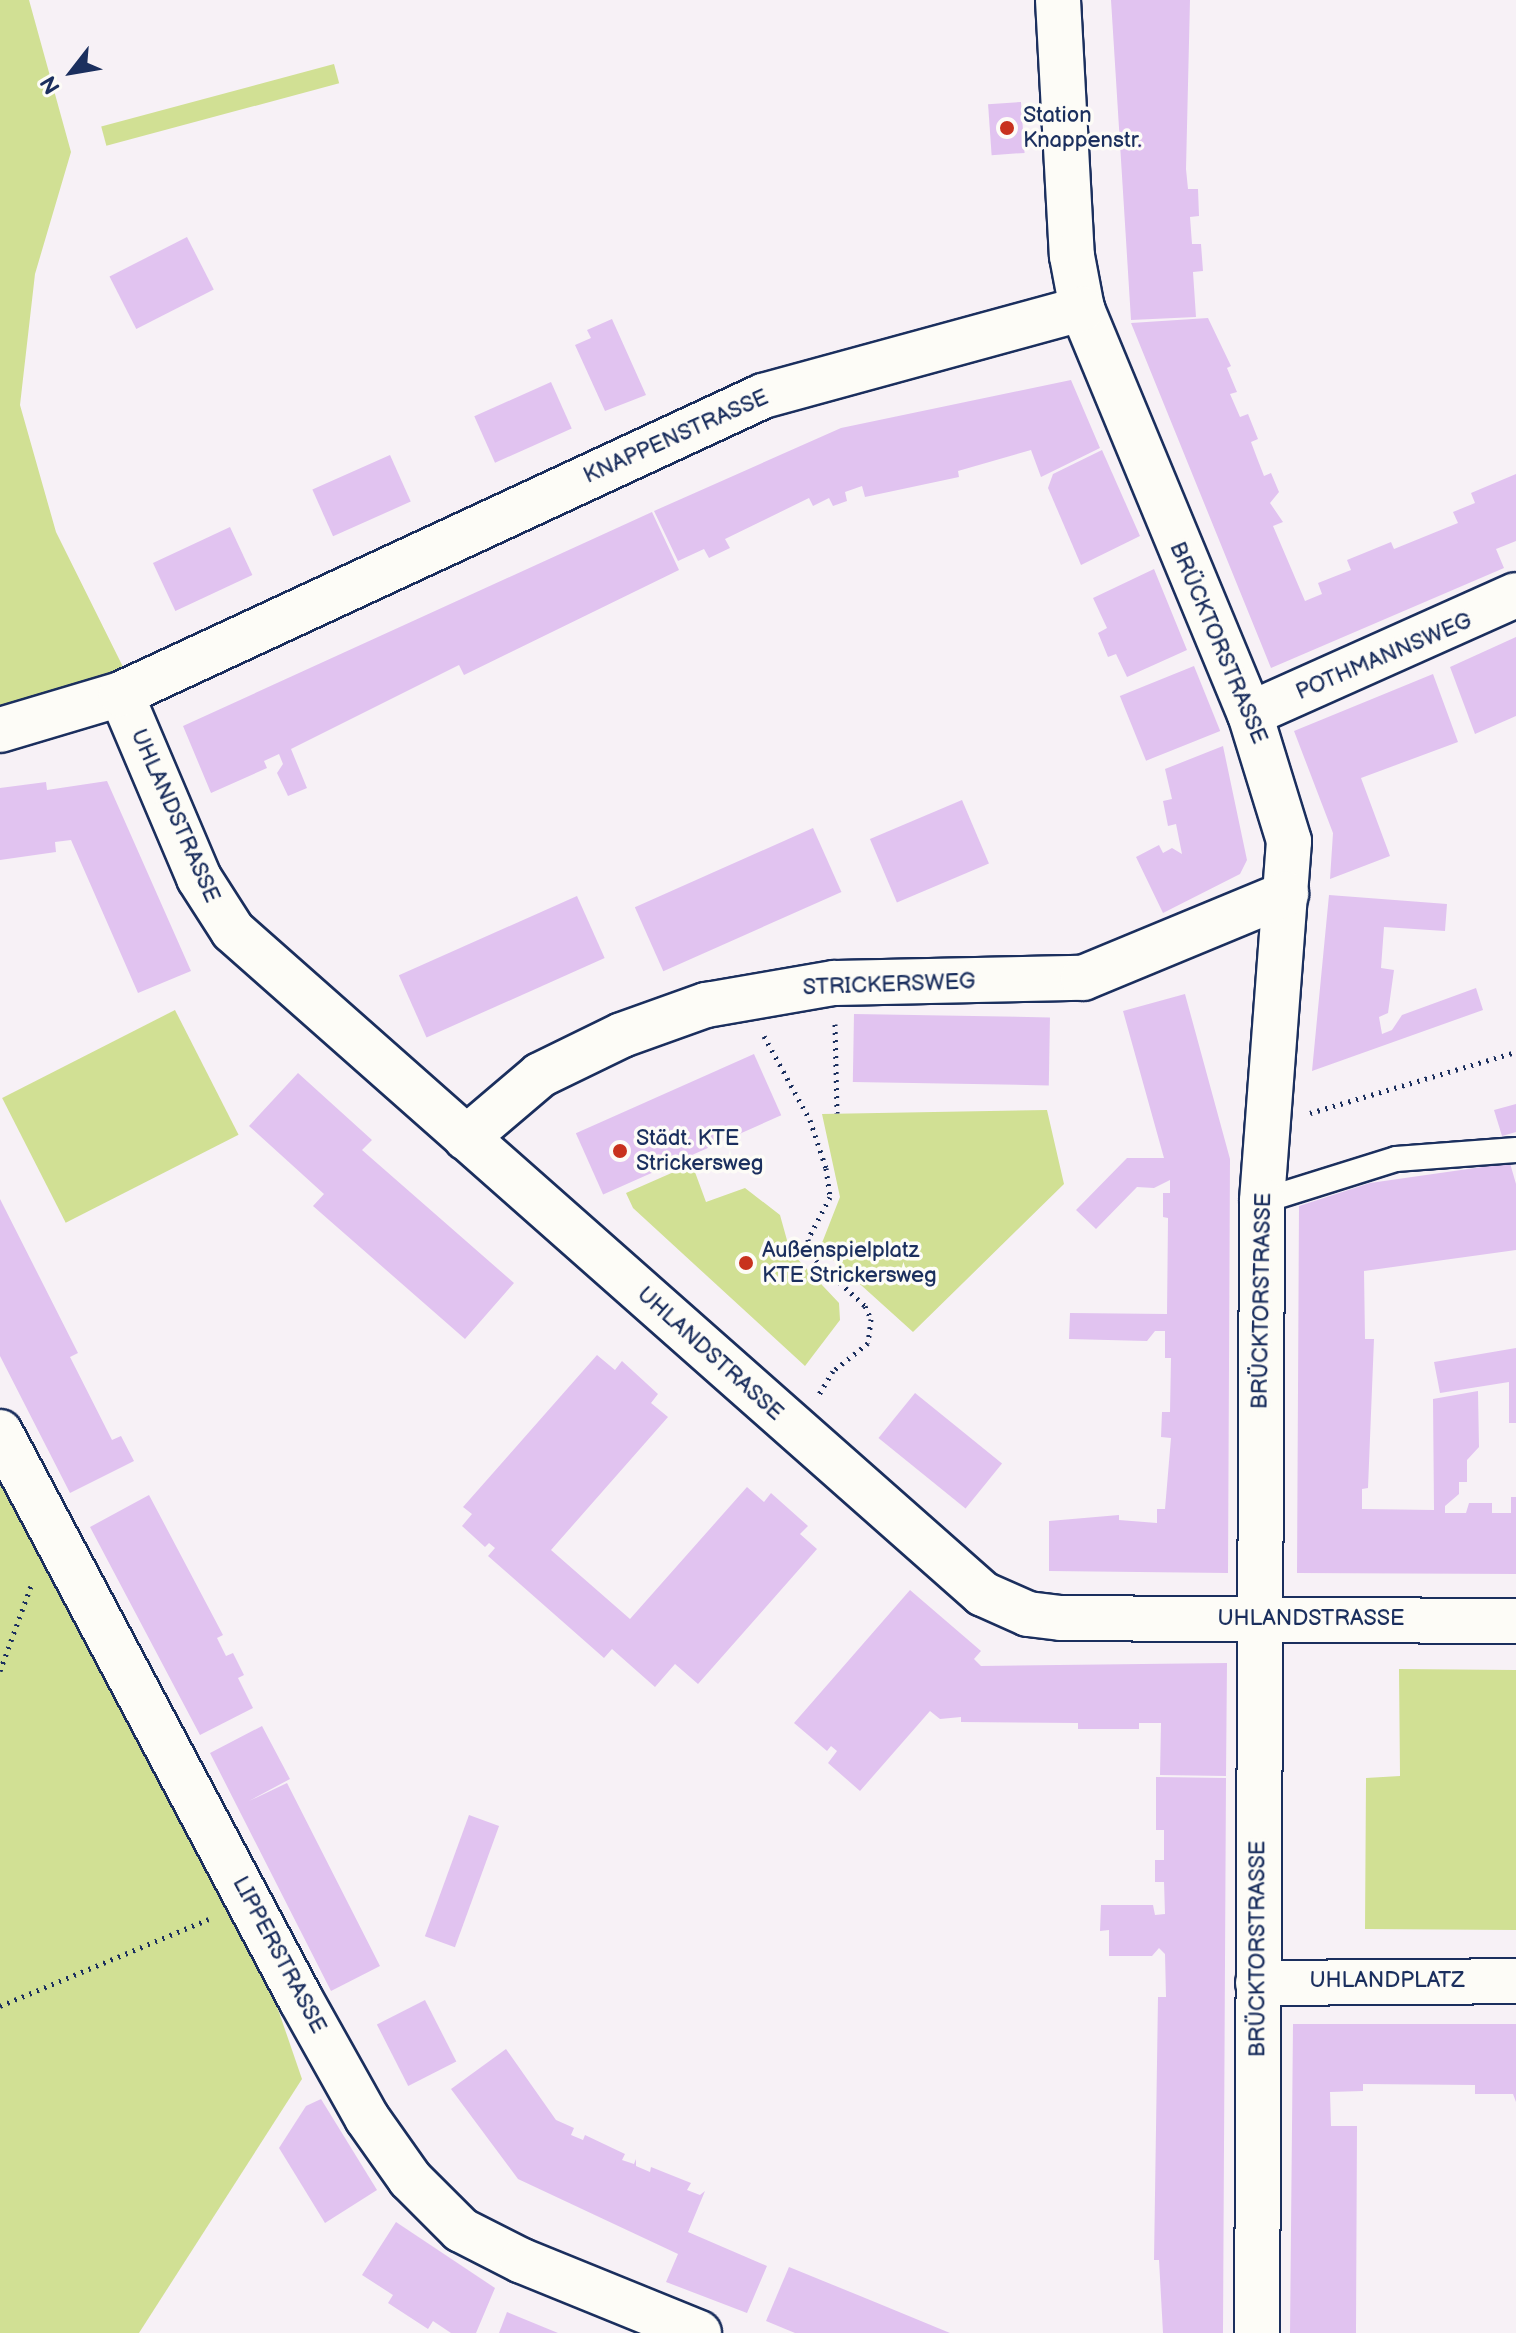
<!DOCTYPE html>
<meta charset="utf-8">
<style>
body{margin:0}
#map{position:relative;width:1516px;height:2333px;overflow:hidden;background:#f7f1f6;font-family:"Balsamiq Sans",sans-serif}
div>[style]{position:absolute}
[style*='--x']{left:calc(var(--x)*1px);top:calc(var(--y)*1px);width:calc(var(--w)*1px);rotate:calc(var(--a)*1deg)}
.green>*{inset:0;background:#d1e094;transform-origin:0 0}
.building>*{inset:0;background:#e1c3f0;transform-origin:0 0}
.path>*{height:5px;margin-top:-2.5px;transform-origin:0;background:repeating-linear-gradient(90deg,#1b2f5e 0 2px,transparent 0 8px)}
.roads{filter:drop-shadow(2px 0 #1b2f5e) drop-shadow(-2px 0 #1b2f5e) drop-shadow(0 2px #1b2f5e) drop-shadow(0 -2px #1b2f5e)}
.service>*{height:24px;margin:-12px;padding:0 12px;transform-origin:12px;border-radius:12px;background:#fdfcf7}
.minor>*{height:44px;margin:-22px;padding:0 22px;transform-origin:22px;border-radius:22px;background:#fdfcf7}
.dots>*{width:22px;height:22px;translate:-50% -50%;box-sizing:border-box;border:4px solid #fdfcf7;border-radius:50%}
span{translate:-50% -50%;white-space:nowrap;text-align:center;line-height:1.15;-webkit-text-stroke:7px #fdfcf7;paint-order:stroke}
.poi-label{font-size:22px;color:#1b2f5e}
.left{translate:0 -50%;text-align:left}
.street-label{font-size:22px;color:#1b2f5e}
.north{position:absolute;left:32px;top:32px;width:80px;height:80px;-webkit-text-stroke:6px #fdfcf7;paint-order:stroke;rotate:239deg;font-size:22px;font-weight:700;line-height:32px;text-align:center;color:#1b2f5e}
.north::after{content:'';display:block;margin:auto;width:28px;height:36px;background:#1b2f5e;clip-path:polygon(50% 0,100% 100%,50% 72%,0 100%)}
</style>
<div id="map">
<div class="green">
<div style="clip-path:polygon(0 0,29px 0,71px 152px,35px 274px,20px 405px,56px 532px,130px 681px,0 719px)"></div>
<div style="left:334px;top:64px;width:20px;height:241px;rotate:75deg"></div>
<div style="left:175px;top:1010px;width:140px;height:194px;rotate:63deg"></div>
<div style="clip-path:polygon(1047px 1110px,1064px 1184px,913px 1332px,820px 1248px,840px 1197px,822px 1114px)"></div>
<div style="clip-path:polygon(692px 1164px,706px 1202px,745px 1188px,780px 1215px,790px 1251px,839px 1303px,840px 1320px,805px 1366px,633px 1208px,626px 1193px)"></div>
<div style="clip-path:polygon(0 1434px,218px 1835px,302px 2079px,139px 2333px,0 2333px)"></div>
<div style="clip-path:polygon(1399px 1669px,1516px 1670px,1516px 1930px,1365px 1929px,1366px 1778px,1400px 1776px)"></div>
</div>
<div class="building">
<div style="clip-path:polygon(1111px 0,1190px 0,1186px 169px,1188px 189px,1198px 189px,1199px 216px,1190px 217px,1192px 244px,1201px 244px,1203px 271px,1193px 272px,1196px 317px,1131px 320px)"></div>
<div style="left:1021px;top:102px;width:51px;height:33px;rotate:86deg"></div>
<div style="left:187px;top:237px;width:59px;height:87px;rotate:63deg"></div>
<div style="clip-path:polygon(1208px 318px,1231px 366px,1227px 368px,1237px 392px,1230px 394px,1240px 417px,1248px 414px,1258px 439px,1251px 442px,1257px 458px,1264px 476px,1271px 473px,1279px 492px,1270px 503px,1283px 522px,1273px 526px,1305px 601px,1322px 594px,1318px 583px,1351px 570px,1347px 560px,1391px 542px,1394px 549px,1458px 523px,1453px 512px,1475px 503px,1471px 493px,1516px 474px,1516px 541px,1496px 549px,1504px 568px,1271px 668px,1131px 323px)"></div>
<div style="clip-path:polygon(612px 319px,646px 395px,605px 411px,575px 345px,591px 338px,587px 330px)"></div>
<div style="clip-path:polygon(1071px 380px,1100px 448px,1041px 477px,1031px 450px,958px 471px,959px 477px,865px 497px,862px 486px,845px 492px,847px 501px,833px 506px,829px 498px,813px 506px,809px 498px,725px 539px,730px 548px,709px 558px,704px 549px,678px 561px,654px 511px,841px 428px)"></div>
<div style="left:551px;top:382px;width:51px;height:84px;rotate:66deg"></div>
<div style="clip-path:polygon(1102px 450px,1140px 536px,1081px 565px,1048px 488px,1053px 474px)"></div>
<div style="left:390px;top:455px;width:51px;height:85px;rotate:66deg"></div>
<div style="clip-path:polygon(652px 512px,679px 570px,464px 675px,459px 665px,291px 749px,307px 788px,288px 796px,277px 773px,283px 764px,279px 754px,264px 761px,267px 768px,211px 793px,183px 726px)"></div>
<div style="left:230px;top:527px;width:53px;height:85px;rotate:65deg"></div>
<div style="clip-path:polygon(1154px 569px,1187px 650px,1127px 677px,1116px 654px,1108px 657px,1098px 633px,1107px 628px,1093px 598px)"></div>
<div style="clip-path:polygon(1516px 637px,1516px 716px,1475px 734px,1450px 667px)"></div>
<div style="left:1194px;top:666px;width:70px;height:80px;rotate:68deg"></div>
<div style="clip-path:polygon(1433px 674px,1458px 742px,1361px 778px,1390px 856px,1330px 879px,1333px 833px,1294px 731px)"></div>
<div style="clip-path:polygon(1223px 746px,1247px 860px,1240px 874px,1163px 913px,1136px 857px,1159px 845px,1163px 853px,1172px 848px,1182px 854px,1176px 824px,1168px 826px,1163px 801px,1172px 799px,1165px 769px)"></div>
<div style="clip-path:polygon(107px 781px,191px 971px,138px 993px,71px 840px,55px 842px,56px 852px,0 860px,0 788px,46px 782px,47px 790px)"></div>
<div style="left:962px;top:800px;width:69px;height:100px;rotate:67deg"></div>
<div style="left:813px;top:828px;width:70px;height:195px;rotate:66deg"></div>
<div style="clip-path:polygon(1329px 895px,1447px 904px,1445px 931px,1384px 927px,1381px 968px,1394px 970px,1388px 1013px,1379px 1017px,1382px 1034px,1392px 1030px,1402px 1015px,1476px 988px,1483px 1010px,1312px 1071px)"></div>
<div style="left:577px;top:896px;width:68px;height:195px;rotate:66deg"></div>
<div style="clip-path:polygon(1185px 994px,1230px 1159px,1228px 1573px,1049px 1571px,1049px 1521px,1119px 1515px,1119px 1520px,1157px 1523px,1157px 1509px,1165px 1509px,1171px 1438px,1161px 1437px,1162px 1412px,1170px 1412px,1171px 1358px,1165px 1358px,1165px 1331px,1155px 1331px,1147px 1341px,1069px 1339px,1070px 1313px,1167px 1314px,1168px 1218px,1163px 1217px,1163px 1193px,1170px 1193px,1170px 1180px,1154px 1188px,1137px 1187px,1096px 1229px,1076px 1210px,1127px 1158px,1164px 1158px,1123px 1011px)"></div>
<div style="left:854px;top:1014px;width:196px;height:68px;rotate:1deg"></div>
<div style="left:754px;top:1054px;width:67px;height:195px;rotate:66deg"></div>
<div style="clip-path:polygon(298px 1073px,372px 1140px,362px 1150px,514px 1283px,465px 1339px,313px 1206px,324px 1194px,249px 1126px)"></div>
<div style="clip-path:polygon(1516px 1104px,1516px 1132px,1502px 1136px,1494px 1110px)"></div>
<div style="clip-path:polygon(1510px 1163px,1516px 1184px,1516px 1250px,1364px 1271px,1365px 1339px,1374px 1339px,1368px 1488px,1362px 1489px,1362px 1509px,1434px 1510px,1433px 1399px,1478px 1391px,1479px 1447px,1467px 1460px,1467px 1482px,1459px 1482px,1459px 1494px,1445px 1506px,1445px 1513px,1466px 1513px,1469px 1503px,1492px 1503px,1492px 1513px,1511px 1513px,1511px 1497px,1516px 1497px,1516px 1574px,1297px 1573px,1299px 1206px,1370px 1183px)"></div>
<div style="clip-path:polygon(0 1199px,78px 1353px,70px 1357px,112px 1440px,121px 1436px,134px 1461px,70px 1493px,0 1356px)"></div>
<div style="clip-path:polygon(1516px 1348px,1516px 1423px,1509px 1423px,1509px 1382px,1440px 1393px,1434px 1362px)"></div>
<div style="clip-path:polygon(597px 1355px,615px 1370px,622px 1361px,658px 1394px,651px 1403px,668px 1417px,551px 1550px,630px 1619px,747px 1487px,764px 1502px,771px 1493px,808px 1526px,800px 1534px,817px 1549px,698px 1684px,675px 1664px,655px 1687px,612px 1649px,604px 1658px,488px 1556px,495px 1548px,489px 1543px,485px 1547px,462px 1526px,472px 1514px,463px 1507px)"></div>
<div style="left:915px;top:1393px;width:112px;height:58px;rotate:39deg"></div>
<div style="clip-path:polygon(149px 1495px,223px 1635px,217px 1638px,226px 1656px,233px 1653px,244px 1675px,238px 1678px,253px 1708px,200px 1735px,90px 1527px)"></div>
<div style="clip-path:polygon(910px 1590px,981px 1651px,974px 1659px,981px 1666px,1227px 1663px,1226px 1776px,1160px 1775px,1161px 1723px,1139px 1723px,1139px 1729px,1078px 1729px,1078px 1723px,961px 1722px,961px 1717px,940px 1719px,930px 1711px,860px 1791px,828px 1763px,837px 1751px,831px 1746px,827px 1751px,794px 1723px)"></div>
<div style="clip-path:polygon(262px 1726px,290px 1779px,249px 1801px,287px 1783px,380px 1966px,331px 1991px,210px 1753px)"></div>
<div style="clip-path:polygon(1156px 1777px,1226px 1778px,1223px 2333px,1163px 2333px,1159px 2260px,1154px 2260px,1158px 1997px,1166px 1997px,1165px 1954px,1159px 1948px,1152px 1956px,1109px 1956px,1109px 1930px,1100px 1931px,1101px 1905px,1153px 1905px,1155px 1915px,1165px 1914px,1164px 1882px,1155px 1882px,1155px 1860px,1164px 1860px,1164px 1830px,1156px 1830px)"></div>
<div style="left:469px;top:1815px;width:32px;height:129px;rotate:20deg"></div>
<div style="left:425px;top:2000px;width:69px;height:54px;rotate:63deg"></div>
<div style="clip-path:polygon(1293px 2024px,1516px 2024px,1516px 2102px,1513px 2094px,1475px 2094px,1475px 2085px,1363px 2084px,1363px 2091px,1330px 2092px,1331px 2126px,1357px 2126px,1356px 2333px,1290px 2333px)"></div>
<div style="clip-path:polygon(506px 2049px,556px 2120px,574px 2128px,571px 2135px,583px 2140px,585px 2135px,625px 2154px,622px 2160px,634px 2164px,636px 2159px,636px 2166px,650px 2172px,651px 2167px,691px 2183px,687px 2190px,700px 2195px,705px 2191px,688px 2232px,767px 2266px,747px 2313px,666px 2282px,678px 2254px,518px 2179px,451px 2089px)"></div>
<div style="clip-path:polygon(321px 2099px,377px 2190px,325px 2223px,279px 2148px,306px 2106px)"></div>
<div style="clip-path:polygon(396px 2222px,495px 2288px,476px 2333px,451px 2333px,433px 2321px,428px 2329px,388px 2303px,393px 2295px,362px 2275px)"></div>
<div style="clip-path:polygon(789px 2267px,870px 2300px,950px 2333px,795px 2333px,766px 2321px)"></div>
<div style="clip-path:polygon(507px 2312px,558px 2333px,499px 2333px)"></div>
</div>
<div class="path">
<div style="--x:835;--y:1024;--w:89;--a:88.7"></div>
<div style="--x:764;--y:1036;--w:96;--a:61.3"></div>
<div style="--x:810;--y:1120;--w:51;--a:71.6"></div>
<div style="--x:826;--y:1168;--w:29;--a:82"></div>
<div style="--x:830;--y:1197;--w:47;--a:117.6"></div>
<div style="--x:808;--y:1239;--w:16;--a:83"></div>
<div style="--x:810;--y:1255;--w:75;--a:42.8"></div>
<div style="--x:865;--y:1306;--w:14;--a:65"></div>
<div style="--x:871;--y:1319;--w:24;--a:97"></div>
<div style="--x:868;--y:1343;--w:45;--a:141.3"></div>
<div style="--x:833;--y:1371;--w:29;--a:121"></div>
<div style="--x:1310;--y:1113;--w:215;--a:-16.5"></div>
<div style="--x:0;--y:1671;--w:94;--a:-70"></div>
<div style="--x:0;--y:2006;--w:226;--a:-22.6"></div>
</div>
<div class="roads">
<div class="service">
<div style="--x:1262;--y:1201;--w:140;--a:-17.4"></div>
<div style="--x:1396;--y:1159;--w:120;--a:-4.3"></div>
</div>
<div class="minor">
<div style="--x:1058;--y:0;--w:256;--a:86.9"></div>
<div style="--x:1072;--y:256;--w:54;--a:79.3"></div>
<div style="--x:1082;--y:309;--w:438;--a:67.5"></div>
<div style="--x:1250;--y:714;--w:133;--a:72.9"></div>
<div style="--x:1289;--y:841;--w:361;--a:94.3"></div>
<div style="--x:1262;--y:1201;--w:1132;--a:90.25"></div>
<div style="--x:121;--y:694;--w:200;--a:67"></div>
<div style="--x:199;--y:878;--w:63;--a:57.3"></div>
<div style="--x:233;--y:931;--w:1001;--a:41.48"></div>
<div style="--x:983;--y:1594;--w:49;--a:24"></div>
<div style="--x:1028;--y:1614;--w:33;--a:7"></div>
<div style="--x:1061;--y:1618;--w:455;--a:0.4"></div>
<div style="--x:1250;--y:714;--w:291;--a:-24.1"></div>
<div style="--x:0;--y:730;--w:126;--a:-16.6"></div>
<div style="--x:121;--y:694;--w:708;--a:-24.9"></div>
<div style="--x:763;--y:396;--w:331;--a:-15.3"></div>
<div style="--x:466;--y:1138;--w:97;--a:-40.4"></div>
<div style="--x:540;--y:1075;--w:91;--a:-26"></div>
<div style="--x:622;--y:1035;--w:89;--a:-19.7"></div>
<div style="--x:706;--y:1005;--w:130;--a:-9.8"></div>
<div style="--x:834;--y:983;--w:249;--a:-1.2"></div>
<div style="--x:1083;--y:978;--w:220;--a:-22.5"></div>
<div style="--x:0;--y:1432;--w:643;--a:62.08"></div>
<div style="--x:301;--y:2000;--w:135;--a:60.8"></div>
<div style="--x:367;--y:2118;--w:75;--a:54.8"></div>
<div style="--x:410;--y:2179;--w:72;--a:45"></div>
<div style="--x:461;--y:2230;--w:68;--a:26.9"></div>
<div style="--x:522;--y:2261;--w:191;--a:22.1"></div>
<div style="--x:1258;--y:1983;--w:258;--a:-0.4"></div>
</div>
</div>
<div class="dots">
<div style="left:1007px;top:128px;background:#c8321e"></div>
<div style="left:620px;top:1151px;background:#c8321e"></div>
<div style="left:746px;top:1263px;background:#c8321e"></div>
</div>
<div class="poi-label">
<span class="left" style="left:1023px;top:128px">Station<br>Knappenstr.</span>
<span class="left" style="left:636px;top:1151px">Städt. KTE<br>Strickersweg</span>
<span class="left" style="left:762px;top:1263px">Außenspielplatz<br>KTE Strickersweg</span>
</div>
<div class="street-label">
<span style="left:676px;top:437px;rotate:-24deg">KNAPPENSTRASSE</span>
<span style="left:1218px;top:643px;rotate:67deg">BRÜCKTORSTRASSE</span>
<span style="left:1384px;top:657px;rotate:-23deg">POTHMANNSWEG</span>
<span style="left:175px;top:816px;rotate:66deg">UHLANDSTRASSE</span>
<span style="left:889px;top:985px;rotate:-2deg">STRICKERSWEG</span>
<span style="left:1262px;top:1301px;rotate:-89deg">BRÜCKTORSTRASSE</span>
<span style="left:710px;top:1354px;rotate:42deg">UHLANDSTRASSE</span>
<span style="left:1311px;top:1619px">UHLANDSTRASSE</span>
<span style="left:1258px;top:1949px;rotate:-90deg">BRÜCKTORSTRASSE</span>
<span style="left:279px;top:1955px;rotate:62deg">LIPPERSTRASSE</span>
<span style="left:1387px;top:1981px">UHLANDPLATZ</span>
</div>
<div class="north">N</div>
</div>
